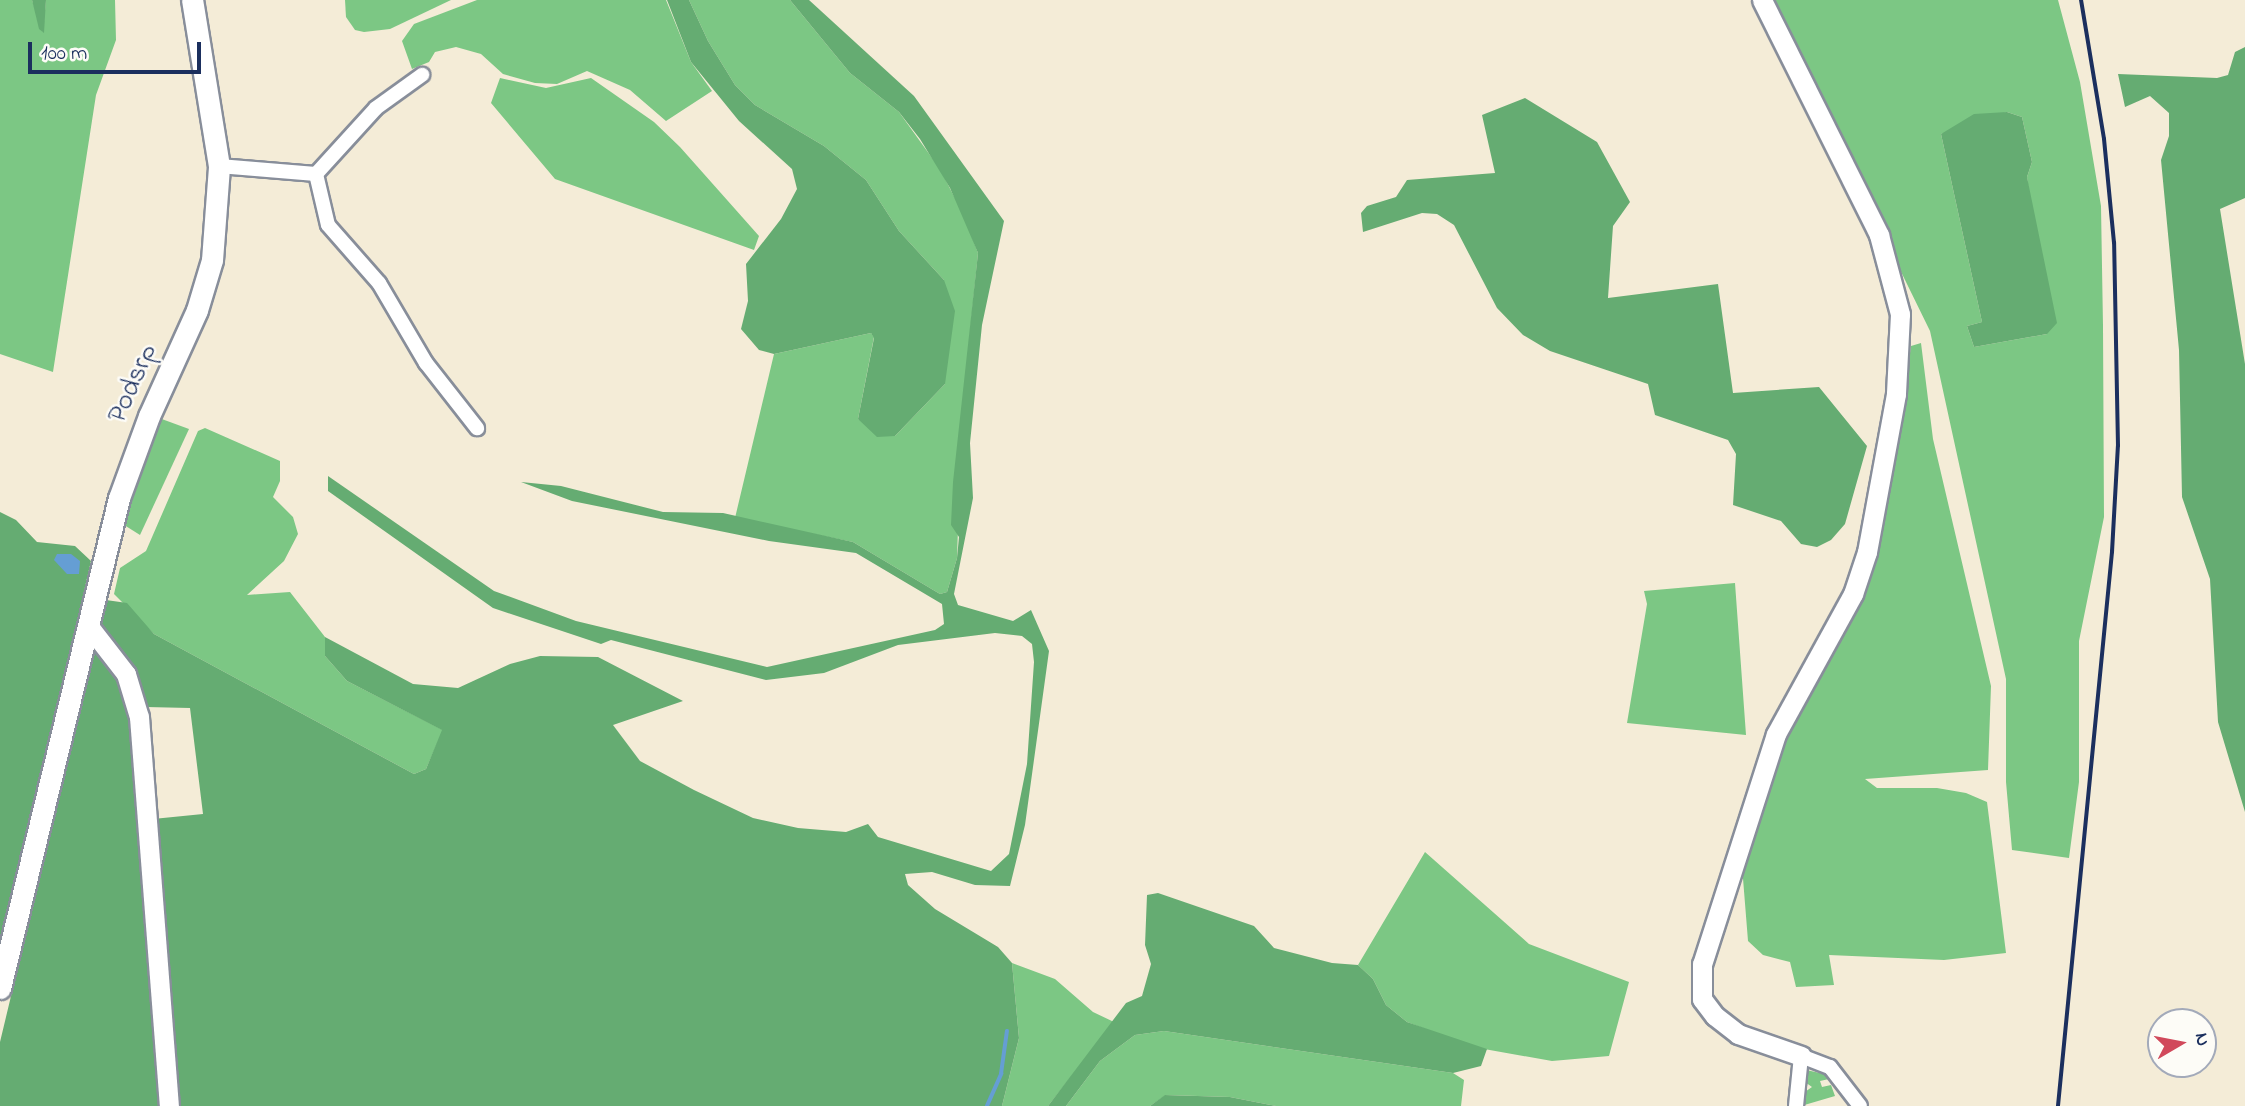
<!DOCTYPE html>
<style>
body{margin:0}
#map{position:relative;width:2245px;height:1106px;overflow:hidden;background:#f4ecd7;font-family:"Indie Flower",sans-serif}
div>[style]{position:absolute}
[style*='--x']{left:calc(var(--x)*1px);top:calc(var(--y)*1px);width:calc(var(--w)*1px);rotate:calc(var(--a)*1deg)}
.green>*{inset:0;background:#7cc784}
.forest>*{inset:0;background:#65ac72}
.water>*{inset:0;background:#659ed4}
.stream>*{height:3.5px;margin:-1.75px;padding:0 1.75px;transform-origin:1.75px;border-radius:1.75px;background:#659ed4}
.roads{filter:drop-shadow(2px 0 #888e9a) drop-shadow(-2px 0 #888e9a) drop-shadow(0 2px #888e9a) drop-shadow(0 -2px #888e9a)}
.street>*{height:14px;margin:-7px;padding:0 7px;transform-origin:7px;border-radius:7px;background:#fff}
.secondary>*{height:19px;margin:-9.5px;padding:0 9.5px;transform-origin:9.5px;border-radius:9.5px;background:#fff}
.primary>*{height:21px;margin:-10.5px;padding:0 10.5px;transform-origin:10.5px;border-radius:10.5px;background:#fff}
.rail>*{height:3.5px;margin:-1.75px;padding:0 1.75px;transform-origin:1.75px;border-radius:1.75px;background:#1b2f5e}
span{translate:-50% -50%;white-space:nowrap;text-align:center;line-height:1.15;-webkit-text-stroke:5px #fdfcf7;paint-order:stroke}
.street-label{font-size:28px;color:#1b2f5e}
.north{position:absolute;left:2147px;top:1008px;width:70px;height:70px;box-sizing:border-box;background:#fdfcf7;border:2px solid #a3aaba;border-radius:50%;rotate:80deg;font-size:19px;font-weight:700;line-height:28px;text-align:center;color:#1b2f5e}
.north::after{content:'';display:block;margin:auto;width:24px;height:32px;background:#d1495b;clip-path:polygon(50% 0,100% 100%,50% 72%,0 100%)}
.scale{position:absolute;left:28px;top:42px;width:173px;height:32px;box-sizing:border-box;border:4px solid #1b2f5e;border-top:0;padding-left:9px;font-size:21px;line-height:24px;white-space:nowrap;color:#1b2f5e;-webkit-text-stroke:5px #fdfcf7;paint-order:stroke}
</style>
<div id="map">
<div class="green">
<div style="clip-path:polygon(0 0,32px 0,43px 32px,46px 0,115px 0,116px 40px,96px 95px,53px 372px,0 354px)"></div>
<div style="clip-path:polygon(345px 0,451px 0,390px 29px,364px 32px,355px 30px,346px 17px)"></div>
<div style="clip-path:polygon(477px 0,666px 0,691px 62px,712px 91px,666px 121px,630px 90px,587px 71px,557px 84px,535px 83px,503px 74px,481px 54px,456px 47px,435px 52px,429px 62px,412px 69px,402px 41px,414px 24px)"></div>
<div style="clip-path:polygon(689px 0,790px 0,850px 73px,899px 112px,940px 169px,963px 214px,978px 253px,962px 413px,957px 558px,947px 592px,940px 594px,853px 542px,735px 518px,774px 354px,871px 333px,874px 337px,858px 419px,895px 436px,945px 384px,944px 280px,899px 231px,866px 180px,824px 146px,755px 105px,735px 85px,708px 41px)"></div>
<div style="clip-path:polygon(evenodd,1768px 0,2058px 0,2080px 82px,2101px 206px,2103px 326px,2104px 517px,2079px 641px,2079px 782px,2069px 858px,2012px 850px,2006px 782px,2006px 679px,1930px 331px,1768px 0,2007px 112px,2022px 117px,2032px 162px,2027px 177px,2047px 334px,1974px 347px,1967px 326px,1982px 322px,1941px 134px,2007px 112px)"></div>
<div style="clip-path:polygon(500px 78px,546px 88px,591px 78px,654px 122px,680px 147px,759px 236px,754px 250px,555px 179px,491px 103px)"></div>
<div style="clip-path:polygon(1921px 343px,1933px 439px,1991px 686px,1988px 770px,1865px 779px,1877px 788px,1937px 788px,1966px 793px,1987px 802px,2006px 953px,1944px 960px,1829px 955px,1834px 985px,1796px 987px,1790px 962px,1763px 955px,1748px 941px,1742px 866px,1797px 708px,1835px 639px,1904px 395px,1911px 346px)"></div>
<div style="clip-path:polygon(159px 418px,189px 429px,140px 535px,121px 523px)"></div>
<div style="clip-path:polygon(205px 428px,280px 461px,280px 481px,273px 497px,293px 517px,298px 534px,284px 561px,247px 595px,290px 592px,325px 637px,325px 656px,347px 681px,443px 730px,426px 769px,414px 774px,154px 634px,114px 594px,120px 568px,146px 551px,198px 431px)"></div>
<div style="clip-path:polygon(1735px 583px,1746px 735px,1627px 723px,1647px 604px,1644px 591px)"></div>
<div style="clip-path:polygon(1425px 852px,1529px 944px,1629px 982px,1609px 1056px,1552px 1061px,1473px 1047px,1407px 1022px,1386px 1005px,1373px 979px,1358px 965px)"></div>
<div style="clip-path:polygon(1012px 963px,1055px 979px,1093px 1012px,1114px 1022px,1048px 1106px,1002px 1106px,1019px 1038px)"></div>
<div style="clip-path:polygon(1164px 1031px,1453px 1073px,1464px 1080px,1461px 1106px,1276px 1106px,1230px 1097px,1166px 1095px,1150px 1106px,1066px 1106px,1100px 1061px,1135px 1035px)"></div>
<div style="clip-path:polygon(1802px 1069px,1824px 1074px,1829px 1079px,1820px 1081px,1822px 1087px,1831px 1085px,1835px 1096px,1801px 1106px,1802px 1094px,1812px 1087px,1805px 1082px)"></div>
</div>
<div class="forest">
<div style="clip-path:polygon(32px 0,46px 0,44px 33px,39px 29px)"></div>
<div style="clip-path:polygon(667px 0,689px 0,708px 41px,735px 85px,755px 105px,824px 146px,866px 180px,899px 231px,944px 280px,955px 311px,945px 384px,895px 436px,877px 437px,858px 419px,874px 338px,871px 333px,774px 354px,759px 350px,741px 329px,748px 301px,746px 264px,781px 219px,797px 189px,792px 169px,739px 121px,691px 62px)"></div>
<div style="clip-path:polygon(evenodd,790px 0,809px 0,914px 96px,1004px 221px,982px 325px,970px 443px,973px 498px,954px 594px,958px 605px,1013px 621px,1031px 610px,1049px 651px,1025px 825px,1010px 886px,975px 885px,932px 872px,905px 874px,908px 885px,935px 909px,998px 947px,1012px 963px,1019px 1038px,1002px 1106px,0 1106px,0 1042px,106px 600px,127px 603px,154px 634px,414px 774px,426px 769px,442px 730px,347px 681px,325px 656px,325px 637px,413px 684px,458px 688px,510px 664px,540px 656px,598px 657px,683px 701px,613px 725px,640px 761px,694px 790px,753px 818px,798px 828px,846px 832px,868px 824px,878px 837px,991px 871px,1009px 854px,1027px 764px,1034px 662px,1032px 644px,1022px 636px,995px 633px,898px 645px,824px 673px,766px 680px,611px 640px,601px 644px,493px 608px,328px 491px,328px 476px,494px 591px,576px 621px,767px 667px,935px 630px,944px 624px,942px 604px,856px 553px,769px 541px,572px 501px,521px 482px,561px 486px,663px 512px,723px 513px,853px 542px,940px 594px,947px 592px,957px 558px,959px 537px,951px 525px,953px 482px,978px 253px,950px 188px,920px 139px,899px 112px,850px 73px,790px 0,146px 707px,190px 708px,203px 814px,153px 819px,146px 707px)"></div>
<div style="clip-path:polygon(2245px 47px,2245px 198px,2220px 209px,2245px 364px,2245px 812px,2218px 722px,2210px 579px,2182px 497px,2179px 350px,2161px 160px,2169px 136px,2169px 113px,2150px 96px,2125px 107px,2118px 74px,2217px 78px,2228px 75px,2235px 52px)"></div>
<div style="clip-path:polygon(1525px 98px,1597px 142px,1630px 202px,1613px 226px,1608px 298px,1718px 284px,1733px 393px,1819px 387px,1867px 446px,1845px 524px,1831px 540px,1817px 547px,1801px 544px,1781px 521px,1733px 505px,1736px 454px,1728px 440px,1655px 415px,1648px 384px,1550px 351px,1523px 335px,1497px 308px,1454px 225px,1437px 214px,1422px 213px,1363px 232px,1361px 213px,1367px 206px,1396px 197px,1407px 180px,1495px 173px,1482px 115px)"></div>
<div style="clip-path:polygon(2007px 112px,2022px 117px,2032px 162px,2027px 177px,2057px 323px,2047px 334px,1974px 347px,1967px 326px,1982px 322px,1941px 134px,1974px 114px)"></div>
<div style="clip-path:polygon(0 512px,16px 520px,37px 542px,75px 546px,91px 561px,0 956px)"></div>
<div style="clip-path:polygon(1158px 893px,1254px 926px,1274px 948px,1332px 963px,1358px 965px,1373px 979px,1386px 1005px,1407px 1022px,1487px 1049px,1481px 1066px,1453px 1073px,1164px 1031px,1135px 1035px,1100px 1061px,1066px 1106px,1048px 1106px,1126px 1003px,1142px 996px,1151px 964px,1145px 945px,1147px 895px)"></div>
<div style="clip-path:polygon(1165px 1095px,1230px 1097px,1276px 1106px,1150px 1106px)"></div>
</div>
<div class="water">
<div style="clip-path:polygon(57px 554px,71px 554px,80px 561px,79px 574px,67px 574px,54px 560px)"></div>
</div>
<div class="stream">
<div style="--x:987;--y:1106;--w:35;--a:-66"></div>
<div style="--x:1001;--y:1074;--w:43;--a:-82.1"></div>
</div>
<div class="roads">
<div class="street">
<div style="--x:219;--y:166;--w:97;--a:4.7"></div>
<div style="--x:316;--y:174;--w:52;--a:76.8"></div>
<div style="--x:328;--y:225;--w:77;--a:48.7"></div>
<div style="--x:379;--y:283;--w:93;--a:59.6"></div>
<div style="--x:426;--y:363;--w:83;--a:51.9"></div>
<div style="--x:316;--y:174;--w:89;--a:-47.7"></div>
<div style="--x:376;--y:108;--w:57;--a:-35.7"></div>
<div style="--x:1796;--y:1106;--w:50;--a:-84.3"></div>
<div style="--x:1801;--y:1056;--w:31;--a:21"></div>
<div style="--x:1830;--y:1067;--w:49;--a:52.4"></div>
</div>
<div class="secondary">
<div style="--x:1762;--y:0;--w:263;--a:63.5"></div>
<div style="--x:1879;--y:235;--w:82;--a:75.1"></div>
<div style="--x:1900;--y:314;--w:80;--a:92.9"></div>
<div style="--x:1896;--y:394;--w:161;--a:100.4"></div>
<div style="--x:1867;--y:552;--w:44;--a:108.4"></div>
<div style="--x:1853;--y:594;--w:160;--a:118.8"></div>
<div style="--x:1776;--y:734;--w:242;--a:107.8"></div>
<div style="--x:1702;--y:964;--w:35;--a:90"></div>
<div style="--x:1702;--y:999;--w:21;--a:53"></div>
<div style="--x:1715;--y:1016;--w:29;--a:38"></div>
<div style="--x:1738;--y:1034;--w:67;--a:19.2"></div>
<div style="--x:88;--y:625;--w:62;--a:52.2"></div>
<div style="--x:126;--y:674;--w:45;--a:73.2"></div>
<div style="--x:139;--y:717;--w:390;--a:85.6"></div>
</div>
<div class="primary">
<div style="--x:0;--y:988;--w:504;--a:-76.35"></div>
<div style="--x:119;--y:498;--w:87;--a:-69.9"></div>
<div style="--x:149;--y:416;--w:116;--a:-65.6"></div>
<div style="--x:197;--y:310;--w:52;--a:-73.3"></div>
<div style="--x:212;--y:260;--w:94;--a:-85.7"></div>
<div style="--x:219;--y:166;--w:168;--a:-99.2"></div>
</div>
</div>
<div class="rail">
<div style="--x:2058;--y:1106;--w:557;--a:-84.43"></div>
<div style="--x:2112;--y:552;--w:106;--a:-86.8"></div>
<div style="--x:2118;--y:446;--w:203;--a:-91.1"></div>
<div style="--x:2114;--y:243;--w:104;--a:-95.5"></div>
<div style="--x:2104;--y:139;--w:141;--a:-99.4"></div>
</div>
<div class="street-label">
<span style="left:134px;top:384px;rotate:-66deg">Podsrp</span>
</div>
<div class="north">N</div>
<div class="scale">100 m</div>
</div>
